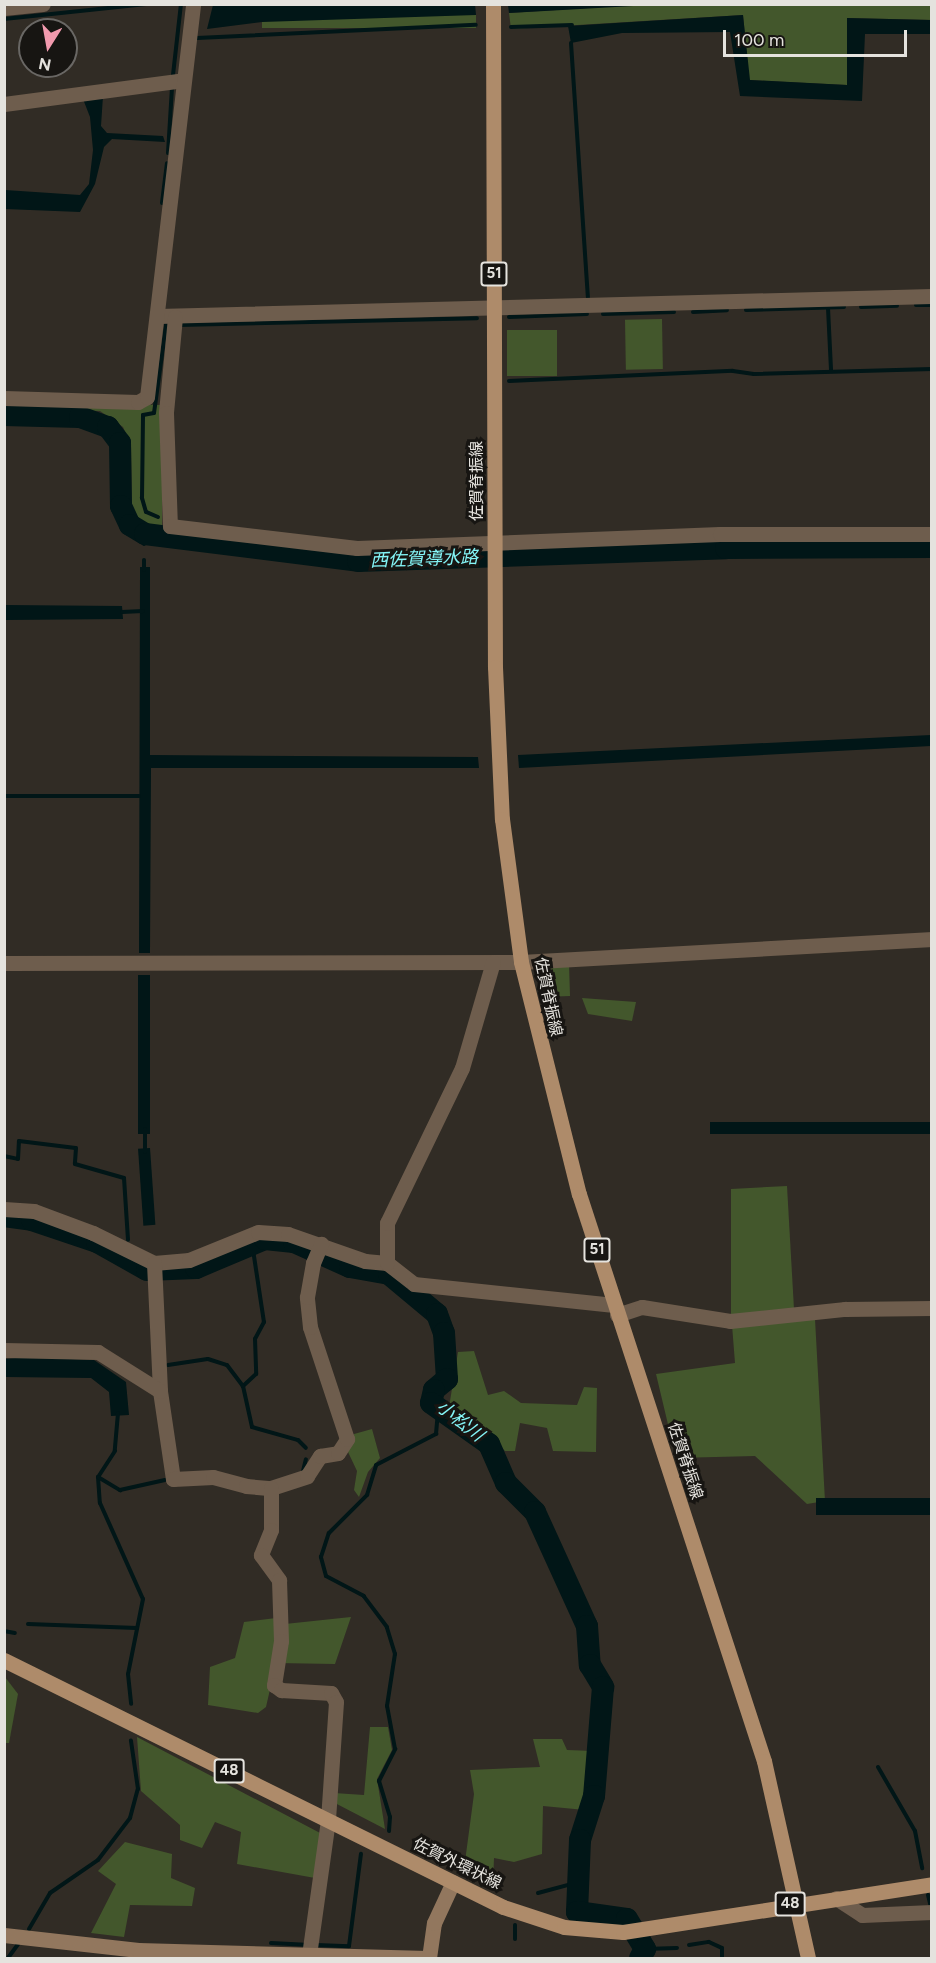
<!DOCTYPE html>
<meta charset="utf-8">
<style>
body{margin:0}
#map{position:relative;width:936px;height:1963px;overflow:hidden;background:#312c25;font-family:Figtree,"Noto Sans JP",sans-serif}
div>[style]{position:absolute}
[style*='--x']{left:calc(var(--x)*1px);top:calc(var(--y)*1px);width:calc(var(--w)*1px);rotate:calc(var(--a)*1deg)}
.green>*{inset:0;background:#43572c;transform-origin:0 0}
.water>*{inset:0;background:#011617;transform-origin:0 0}
.stream>*{height:4px;margin:-2px;padding:0 2px;transform-origin:2px;border-radius:2px;background:#011617}
.river>*{height:22px;margin:-11px;padding:0 11px;transform-origin:11px;border-radius:11px;background:#011617}
.street>*{height:15px;margin:-7.5px;padding:0 7.5px;transform-origin:7.5px;border-radius:7.5px;background:#6e5d4d}
.secondary>*{height:15px;margin:-7.5px;padding:0 7.5px;transform-origin:7.5px;border-radius:7.5px;background:#92775e}
.primary>*{height:15px;margin:-7.5px;padding:0 7.5px;transform-origin:7.5px;border-radius:7.5px;background:#ae8b6a}
span{translate:-50% -50%;white-space:nowrap;text-align:center;line-height:1.15;-webkit-text-stroke:6px #171512;paint-order:stroke}
.shield-label span{padding:2px 4px;background:#171512;border:2px solid;border-radius:4px;-webkit-text-stroke-width:0}
.shield-label{font-size:15px;color:#e5e3de;font-weight:700}
.street-label{font-size:16px;color:#e5e3de}
.water-label{font-size:18px;color:#84f5f7;font-style:italic}
.frame{position:absolute;inset:0;border:6px solid #e5e3de;pointer-events:none}
.north{position:absolute;left:18px;top:18px;width:60px;height:60px;box-sizing:border-box;background:#171512;border:2px solid #696764;border-radius:50%;rotate:191deg;font-size:16px;font-weight:700;line-height:24px;text-align:center;color:#e5e3de}
.north::after{content:'';display:block;margin:auto;width:21px;height:27px;background:#f29aae;clip-path:polygon(50% 0,100% 100%,50% 72%,0 100%)}
.scale{position:absolute;left:723px;top:30px;width:184px;height:27px;box-sizing:border-box;border:3px solid #e5e3de;border-top:0;padding-left:8px;font-size:18px;line-height:21px;white-space:nowrap;color:#e5e3de;-webkit-text-stroke:4px #171512;paint-order:stroke}
</style>
<div id="map">
<div class="green">
<div style="clip-path:polygon(651px 4px,932px 5px,931px 20px,847px 18px,847px 85px,749px 80px,743px 15px,511px 29px,509px 13px)"></div>
<div style="left:476px;top:15px;width:13px;height:214px;rotate:90deg"></div>
<div style="left:662px;top:319px;width:50px;height:37px;rotate:89deg"></div>
<div style="left:507px;top:330px;width:50px;height:46px"></div>
<div style="clip-path:polygon(5px 402px,162px 405px,162px 529px,143px 526px,132px 507px,131px 445px,123px 427px,100px 411px,5px 409px)"></div>
<div style="clip-path:polygon(569px 964px,570px 996px,543px 997px,538px 966px)"></div>
<div style="clip-path:polygon(582px 998px,636px 1002px,632px 1021px,588px 1014px)"></div>
<div style="clip-path:polygon(787px 1186px,794px 1309px,731px 1316px,731px 1189px)"></div>
<div style="clip-path:polygon(815px 1319px,825px 1501px,807px 1504px,755px 1456px,676px 1458px,656px 1374px,735px 1363px,732px 1325px)"></div>
<div style="clip-path:polygon(474px 1351px,488px 1395px,504px 1391px,521px 1403px,577px 1405px,584px 1387px,597px 1388px,596px 1452px,553px 1451px,547px 1428px,520px 1423px,515px 1451px,505px 1451px,479px 1425px,449px 1407px,458px 1352px)"></div>
<div style="clip-path:polygon(372px 1429px,380px 1458px,368px 1472px,359px 1497px,354px 1490px,357px 1471px,348px 1452px,354px 1434px)"></div>
<div style="clip-path:polygon(351px 1617px,335px 1664px,276px 1663px,266px 1707px,258px 1713px,208px 1705px,210px 1667px,235px 1658px,244px 1622px,276px 1618px,285px 1624px)"></div>
<div style="clip-path:polygon(5px 1677px,18px 1694px,9px 1743px,5px 1743px)"></div>
<div style="clip-path:polygon(370px 1727px,388px 1727px,392px 1750px,377px 1779px,385px 1829px,333px 1802px,334px 1793px,364px 1795px)"></div>
<div style="clip-path:polygon(137px 1737px,322px 1834px,315px 1878px,237px 1864px,241px 1832px,215px 1822px,202px 1848px,180px 1840px,180px 1825px,141px 1791px)"></div>
<div style="clip-path:polygon(533px 1739px,562px 1739px,567px 1750px,594px 1751px,585px 1810px,543px 1806px,542px 1854px,514px 1862px,494px 1858px,493px 1884px,464px 1869px,474px 1794px,470px 1770px,540px 1767px)"></div>
<div style="clip-path:polygon(125px 1842px,172px 1854px,171px 1878px,195px 1888px,192px 1906px,130px 1905px,124px 1937px,91px 1933px,116px 1884px,98px 1871px)"></div>
</div>
<div class="water">
<div style="clip-path:polygon(475px 4px,476px 15px,262px 22px,207px 29px,213px 5px)"></div>
<div style="clip-path:polygon(508px 5px,508px 4px,651px 5px,509px 13px)"></div>
<div style="clip-path:polygon(743px 15px,750px 80px,847px 85px,847px 18px,931px 20px,931px 34px,865px 34px,862px 101px,740px 96px,730px 32px,622px 33px,571px 43px,568px 26px)"></div>
<div style="clip-path:polygon(103px 96px,101px 126px,107px 133px,163px 136px,165px 142px,112px 139px,104px 147px,95px 184px,80px 212px,5px 209px,5px 190px,80px 195px,89px 184px,93px 150px,90px 117px,83px 99px)"></div>
<div style="clip-path:polygon(140px 567px,150px 567px,150px 755px,478px 757px,479px 768px,151px 768px,150px 953px,139px 953px)"></div>
<div style="clip-path:polygon(5px 605px,122px 606px,123px 619px,5px 620px)"></div>
<div style="clip-path:polygon(931px 735px,931px 746px,519px 768px,518px 755px)"></div>
<div style="left:138px;top:975px;width:12px;height:159px"></div>
<div style="left:931px;top:1122px;width:12px;height:221px;rotate:90deg"></div>
<div style="left:150px;top:1148px;width:77px;height:12px;rotate:86deg"></div>
<div style="clip-path:polygon(26px 1357px,94px 1360px,126px 1382px,129px 1415px,111px 1416px,109px 1392px,91px 1378px,5px 1377px,5px 1359px)"></div>
<div style="left:931px;top:1498px;width:17px;height:115px;rotate:90deg"></div>
</div>
<div class="stream">
<div style="--x:4;--y:19;--w:143;--a:-6"></div>
<div style="--x:511;--y:27;--w:61;--a:-1.9"></div>
<div style="--x:197;--y:38;--w:279;--a:-2.7"></div>
<div style="--x:571;--y:43;--w:255;--a:86.2"></div>
<div style="--x:173;--y:75;--w:71;--a:-83.6"></div>
<div style="--x:168;--y:153;--w:66;--a:-86.5"></div>
<div style="--x:162;--y:203;--w:40;--a:-82.9"></div>
<div style="--x:916;--y:305;--w:16;--a:0"></div>
<div style="--x:861;--y:307;--w:36;--a:-2"></div>
<div style="--x:828;--y:308;--w:62;--a:87.2"></div>
<div style="--x:746;--y:310;--w:98;--a:-1.8"></div>
<div style="--x:693;--y:312;--w:34;--a:-3"></div>
<div style="--x:603;--y:314;--w:71;--a:-1.6"></div>
<div style="--x:509;--y:317;--w:78;--a:-2.2"></div>
<div style="--x:178;--y:325;--w:299;--a:-1.3"></div>
<div style="--x:509;--y:381;--w:224;--a:-2.6"></div>
<div style="--x:733;--y:371;--w:21;--a:8"></div>
<div style="--x:754;--y:374;--w:178;--a:-1.6"></div>
<div style="--x:158;--y:517;--w:13;--a:-157"></div>
<div style="--x:146;--y:512;--w:15;--a:-106"></div>
<div style="--x:142;--y:498;--w:83;--a:-89.3"></div>
<div style="--x:143;--y:415;--w:11;--a:-10"></div>
<div style="--x:154;--y:413;--w:89;--a:-82.2"></div>
<div style="--x:166;--y:325;--w:4;--a:0"></div>
<div style="--x:144;--y:544;--w:10;--a:-84"></div>
<div style="--x:144;--y:570;--w:10;--a:-90"></div>
<div style="--x:122;--y:612;--w:21;--a:-3"></div>
<div style="--x:4;--y:796;--w:135;--a:0"></div>
<div style="--x:145;--y:1129;--w:23;--a:90"></div>
<div style="--x:4;--y:1156;--w:14;--a:12"></div>
<div style="--x:18;--y:1159;--w:18;--a:-87"></div>
<div style="--x:19;--y:1141;--w:57;--a:7"></div>
<div style="--x:76;--y:1148;--w:16;--a:94"></div>
<div style="--x:75;--y:1164;--w:51;--a:15.9"></div>
<div style="--x:124;--y:1178;--w:62;--a:86.3"></div>
<div style="--x:252;--y:1243;--w:80;--a:81.4"></div>
<div style="--x:264;--y:1322;--w:19;--a:118"></div>
<div style="--x:255;--y:1339;--w:35;--a:88"></div>
<div style="--x:256;--y:1374;--w:18;--a:137"></div>
<div style="--x:243;--y:1386;--w:42;--a:77.6"></div>
<div style="--x:252;--y:1427;--w:48;--a:15.8"></div>
<div style="--x:298;--y:1440;--w:11;--a:45"></div>
<div style="--x:168;--y:1365;--w:40;--a:-8.5"></div>
<div style="--x:208;--y:1359;--w:20;--a:18"></div>
<div style="--x:227;--y:1365;--w:26;--a:53"></div>
<div style="--x:118;--y:1413;--w:38;--a:95"></div>
<div style="--x:115;--y:1451;--w:31;--a:123"></div>
<div style="--x:98;--y:1477;--w:26;--a:86"></div>
<div style="--x:100;--y:1503;--w:105;--a:65.9"></div>
<div style="--x:143;--y:1599;--w:76;--a:101.3"></div>
<div style="--x:128;--y:1674;--w:30;--a:84"></div>
<div style="--x:303;--y:1471;--w:12;--a:-76"></div>
<div style="--x:98;--y:1477;--w:26;--a:31"></div>
<div style="--x:120;--y:1490;--w:46;--a:-12.5"></div>
<div style="--x:28;--y:1624;--w:109;--a:2.1"></div>
<div style="--x:4;--y:1631;--w:11;--a:10"></div>
<div style="--x:878;--y:1767;--w:74;--a:60"></div>
<div style="--x:915;--y:1831;--w:38;--a:79"></div>
<div style="--x:389;--y:1831;--w:14;--a:-86"></div>
<div style="--x:390;--y:1817;--w:38;--a:-107"></div>
<div style="--x:379;--y:1781;--w:36;--a:-63"></div>
<div style="--x:395;--y:1749;--w:44;--a:-100.5"></div>
<div style="--x:387;--y:1706;--w:53;--a:-81.3"></div>
<div style="--x:395;--y:1654;--w:28;--a:-107"></div>
<div style="--x:387;--y:1627;--w:39;--a:-127"></div>
<div style="--x:364;--y:1596;--w:43;--a:-152.2"></div>
<div style="--x:326;--y:1576;--w:20;--a:-105"></div>
<div style="--x:321;--y:1557;--w:25;--a:-72"></div>
<div style="--x:329;--y:1533;--w:54;--a:-45"></div>
<div style="--x:367;--y:1495;--w:31;--a:-73"></div>
<div style="--x:376;--y:1465;--w:68;--a:-27.3"></div>
<div style="--x:436;--y:1434;--w:25;--a:-85"></div>
<div style="--x:538;--y:1893;--w:39;--a:-15"></div>
<div style="--x:928;--y:1895;--w:12;--a:76"></div>
<div style="--x:29;--y:1929;--w:42;--a:-59.7"></div>
<div style="--x:50;--y:1893;--w:58;--a:-34.5"></div>
<div style="--x:98;--y:1860;--w:53;--a:-52.7"></div>
<div style="--x:130;--y:1818;--w:30;--a:-75"></div>
<div style="--x:138;--y:1789;--w:49;--a:-98.3"></div>
<div style="--x:515;--y:1939;--w:14;--a:-90"></div>
<div style="--x:271;--y:1943;--w:34;--a:3"></div>
<div style="--x:316;--y:1945;--w:33;--a:2"></div>
<div style="--x:349;--y:1946;--w:93;--a:-82.6"></div>
<div style="--x:689;--y:1945;--w:20;--a:-9"></div>
<div style="--x:709;--y:1942;--w:14;--a:25"></div>
<div style="--x:722;--y:1948;--w:10;--a:90"></div>
<div style="--x:645;--y:1949;--w:32;--a:-2"></div>
<div style="--x:8;--y:1958;--w:17;--a:-54"></div>
</div>
<div class="river">
<div style="--x:4;--y:415;--w:76;--a:1.5"></div>
<div style="--x:80;--y:417;--w:30;--a:20"></div>
<div style="--x:108;--y:427;--w:20;--a:53"></div>
<div style="--x:120;--y:443;--w:63;--a:89.1"></div>
<div style="--x:121;--y:506;--w:21;--a:65"></div>
<div style="--x:130;--y:525;--w:17;--a:31"></div>
<div style="--x:145;--y:534;--w:215;--a:7.2"></div>
<div style="--x:358;--y:561;--w:368;--a:-2"></div>
<div style="--x:726;--y:548;--w:206;--a:-0.3"></div>
<div style="--x:4;--y:1216;--w:28;--a:8"></div>
<div style="--x:32;--y:1220;--w:69;--a:18.7"></div>
<div style="--x:97;--y:1242;--w:57;--a:29.2"></div>
<div style="--x:147;--y:1270;--w:49;--a:-2.3"></div>
<div style="--x:196;--y:1268;--w:75;--a:-22.8"></div>
<div style="--x:265;--y:1239;--w:29;--a:6"></div>
<div style="--x:294;--y:1242;--w:61;--a:24.1"></div>
<div style="--x:350;--y:1267;--w:40;--a:10"></div>
<div style="--x:389;--y:1274;--w:62;--a:39.8"></div>
<div style="--x:437;--y:1314;--w:20;--a:70"></div>
<div style="--x:444;--y:1333;--w:46;--a:86.3"></div>
<div style="--x:447;--y:1379;--w:17;--a:140"></div>
<div style="--x:434;--y:1390;--w:13;--a:103"></div>
<div style="--x:431;--y:1403;--w:71;--a:35.3"></div>
<div style="--x:489;--y:1444;--w:43;--a:66.4"></div>
<div style="--x:506;--y:1483;--w:41;--a:45"></div>
<div style="--x:535;--y:1512;--w:125;--a:65.5"></div>
<div style="--x:587;--y:1626;--w:39;--a:86"></div>
<div style="--x:590;--y:1665;--w:26;--a:59"></div>
<div style="--x:603;--y:1687;--w:109;--a:94.7"></div>
<div style="--x:594;--y:1796;--w:46;--a:107.7"></div>
<div style="--x:580;--y:1840;--w:72;--a:92.4"></div>
<div style="--x:577;--y:1912;--w:50;--a:8"></div>
<div style="--x:627;--y:1919;--w:35;--a:59"></div>
<div style="--x:645;--y:1949;--w:10;--a:119"></div>
</div>
<div class="street">
<div style="--x:4;--y:8;--w:39;--a:-6"></div>
<div style="--x:4;--y:104;--w:181;--a:-7.6"></div>
<div style="--x:158;--y:316;--w:774;--a:-1.48"></div>
<div style="--x:175;--y:317;--w:96;--a:95.4"></div>
<div style="--x:166;--y:413;--w:113;--a:88"></div>
<div style="--x:170;--y:526;--w:188;--a:6.7"></div>
<div style="--x:357;--y:548;--w:363;--a:-2.2"></div>
<div style="--x:720;--y:534;--w:212;--a:0"></div>
<div style="--x:4;--y:398;--w:134;--a:1.7"></div>
<div style="--x:138;--y:402;--w:10;--a:-29"></div>
<div style="--x:147;--y:397;--w:396;--a:-83.3"></div>
<div style="--x:4;--y:963;--w:517;--a:-0.11"></div>
<div style="--x:521;--y:962;--w:412;--a:-3.2"></div>
<div style="--x:4;--y:1209;--w:30;--a:4"></div>
<div style="--x:34;--y:1211;--w:63;--a:20.4"></div>
<div style="--x:93;--y:1233;--w:68;--a:26.2"></div>
<div style="--x:154;--y:1263;--w:35;--a:-5"></div>
<div style="--x:189;--y:1260;--w:74;--a:-22.1"></div>
<div style="--x:258;--y:1232;--w:30;--a:4"></div>
<div style="--x:288;--y:1234;--w:82;--a:19.3"></div>
<div style="--x:365;--y:1261;--w:22;--a:5"></div>
<div style="--x:387;--y:1263;--w:34;--a:38"></div>
<div style="--x:414;--y:1284;--w:201;--a:6"></div>
<div style="--x:154;--y:1263;--w:128;--a:87.3"></div>
<div style="--x:160;--y:1391;--w:89;--a:81.6"></div>
<div style="--x:173;--y:1479;--w:40;--a:-2.9"></div>
<div style="--x:213;--y:1477;--w:34;--a:15"></div>
<div style="--x:246;--y:1486;--w:25;--a:5"></div>
<div style="--x:271;--y:1488;--w:38;--a:-18"></div>
<div style="--x:307;--y:1476;--w:24;--a:-57"></div>
<div style="--x:320;--y:1456;--w:18;--a:-9"></div>
<div style="--x:338;--y:1453;--w:17;--a:-57"></div>
<div style="--x:347;--y:1439;--w:118;--a:-108.3"></div>
<div style="--x:310;--y:1327;--w:30;--a:-96"></div>
<div style="--x:307;--y:1297;--w:35;--a:-80"></div>
<div style="--x:313;--y:1263;--w:21;--a:-67"></div>
<div style="--x:387;--y:1263;--w:40;--a:-90"></div>
<div style="--x:387;--y:1223;--w:172;--a:-64.2"></div>
<div style="--x:462;--y:1068;--w:110;--a:-73.7"></div>
<div style="--x:617;--y:1315;--w:26;--a:-18"></div>
<div style="--x:642;--y:1307;--w:89;--a:9"></div>
<div style="--x:730;--y:1321;--w:116;--a:-6"></div>
<div style="--x:845;--y:1309;--w:87;--a:-0.7"></div>
<div style="--x:4;--y:1350;--w:94;--a:1.2"></div>
<div style="--x:98;--y:1352;--w:73;--a:32.2"></div>
<div style="--x:271;--y:1488;--w:42;--a:90"></div>
<div style="--x:271;--y:1530;--w:27;--a:112"></div>
<div style="--x:261;--y:1555;--w:31;--a:54"></div>
<div style="--x:279;--y:1580;--w:61;--a:88.1"></div>
<div style="--x:281;--y:1641;--w:45;--a:99"></div>
<div style="--x:274;--y:1685;--w:9;--a:36"></div>
<div style="--x:281;--y:1690;--w:50;--a:3.4"></div>
<div style="--x:331;--y:1693;--w:10;--a:61"></div>
<div style="--x:336;--y:1702;--w:118;--a:93.9"></div>
<div style="--x:328;--y:1820;--w:136;--a:98"></div>
<div style="--x:836;--y:1898;--w:31;--a:33"></div>
<div style="--x:862;--y:1915;--w:70;--a:-2.5"></div>
</div>
<div class="secondary">
<div style="--x:4;--y:1935;--w:135;--a:6.4"></div>
<div style="--x:138;--y:1950;--w:289;--a:1.6"></div>
<div style="--x:429;--y:1958;--w:35;--a:-82"></div>
<div style="--x:434;--y:1923;--w:45;--a:-65.1"></div>
</div>
<div class="primary">
<div style="--x:493;--y:4;--w:663;--a:89.83"></div>
<div style="--x:495;--y:667;--w:152;--a:87.4"></div>
<div style="--x:502;--y:819;--w:144;--a:82.4"></div>
<div style="--x:521;--y:962;--w:239;--a:76"></div>
<div style="--x:579;--y:1194;--w:596;--a:71.93"></div>
<div style="--x:764;--y:1761;--w:202;--a:77.4"></div>
<div style="--x:4;--y:1660;--w:557;--a:26.33"></div>
<div style="--x:503;--y:1907;--w:64;--a:18.2"></div>
<div style="--x:564;--y:1927;--w:59;--a:4.8"></div>
<div style="--x:623;--y:1932;--w:313;--a:-8.8"></div>
</div>
<div class="shield-label">
<span style="left:494px;top:274px">51</span>
<span style="left:597px;top:1250px">51</span>
<span style="left:229px;top:1771px">48</span>
<span style="left:790px;top:1904px">48</span>
</div>
<div class="street-label">
<span style="left:477px;top:481px;rotate:-90deg">佐賀脊振線</span>
<span style="left:548px;top:997px;rotate:78deg">佐賀脊振線</span>
<span style="left:685px;top:1461px;rotate:72deg">佐賀脊振線</span>
<span style="left:457px;top:1864px;rotate:26deg">佐賀外環状線</span>
</div>
<div class="water-label">
<span style="left:424px;top:559px;rotate:-2deg">西佐賀導水路</span>
<span style="left:460px;top:1421px;rotate:38deg">小松川</span>
</div>
<div class="frame"></div>
<div class="north">N</div>
<div class="scale">100 m</div>
</div>
